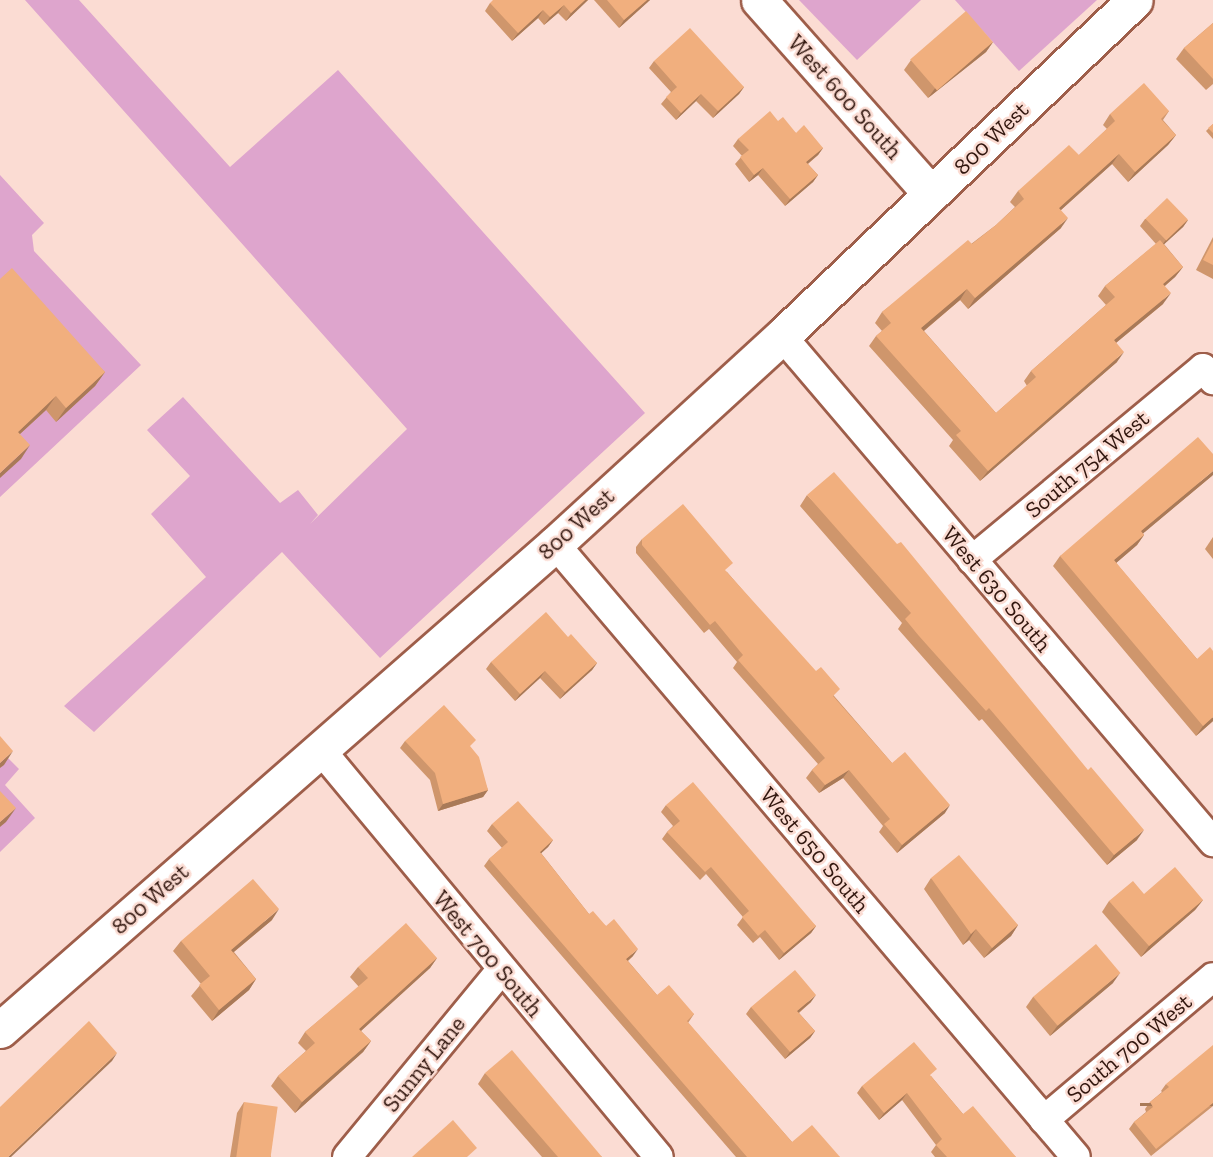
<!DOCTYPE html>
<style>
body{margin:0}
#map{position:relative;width:1213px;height:1157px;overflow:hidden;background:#fbdcd3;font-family:"Zilla Slab",serif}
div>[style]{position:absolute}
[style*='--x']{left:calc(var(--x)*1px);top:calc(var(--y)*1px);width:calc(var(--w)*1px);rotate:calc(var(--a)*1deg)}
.green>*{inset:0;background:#dea5cd}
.roads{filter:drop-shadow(2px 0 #9e5e4a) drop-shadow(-2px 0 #9e5e4a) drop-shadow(0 2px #9e5e4a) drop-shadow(0 -2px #9e5e4a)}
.minor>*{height:28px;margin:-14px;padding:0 14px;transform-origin:14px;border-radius:14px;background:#fff}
.tertiary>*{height:35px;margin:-17.5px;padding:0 17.5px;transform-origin:17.5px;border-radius:17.5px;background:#fff}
.wall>*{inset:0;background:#cf966c}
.shaded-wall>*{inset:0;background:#a97a58;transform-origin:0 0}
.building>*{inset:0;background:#f1af7e;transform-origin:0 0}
span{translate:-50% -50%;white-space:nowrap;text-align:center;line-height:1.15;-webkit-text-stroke:5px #fbdcd3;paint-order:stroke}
.street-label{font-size:23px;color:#31160e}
</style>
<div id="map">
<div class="green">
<div style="clip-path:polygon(25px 0,79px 0,230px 167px,338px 70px,645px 413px,380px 658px,282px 552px,94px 732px,64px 706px,206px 577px,151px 514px,190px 476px,147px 430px,183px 397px,280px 503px,298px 490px,318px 515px,310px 524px,407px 429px)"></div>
<div style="clip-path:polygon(799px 0,921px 0,857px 60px)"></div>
<div style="clip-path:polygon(955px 0,1097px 0,1019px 71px)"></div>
<div style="clip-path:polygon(0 175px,44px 223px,32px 235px,34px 251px,141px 365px,0 497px)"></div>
<div style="clip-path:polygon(0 750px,19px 769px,5px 785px,35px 818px,0 852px)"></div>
</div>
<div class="roads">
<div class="minor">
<div style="--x:782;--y:336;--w:665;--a:49.58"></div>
<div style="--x:555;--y:544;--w:804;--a:49.64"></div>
<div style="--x:972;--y:560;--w:300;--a:-39.7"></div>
<div style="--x:1203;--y:368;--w:16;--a:50"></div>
<div style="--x:320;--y:749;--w:530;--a:50.28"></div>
<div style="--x:1044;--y:1120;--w:221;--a:-40.2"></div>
<div style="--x:347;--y:1157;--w:242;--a:-50.5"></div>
</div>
<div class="tertiary">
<div style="--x:759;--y:0;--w:259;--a:48.4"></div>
<div style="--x:0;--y:1030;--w:738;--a:-41.21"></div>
<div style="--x:555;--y:544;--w:308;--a:-42.5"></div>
<div style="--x:782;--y:336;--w:487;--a:-43.6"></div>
</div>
</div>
<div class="wall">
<div style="clip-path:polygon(588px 0,566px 21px,558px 13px,544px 25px,538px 18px,512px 41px,485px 11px,490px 3px)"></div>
<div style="clip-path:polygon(594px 0,650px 0,619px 28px)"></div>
<div style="clip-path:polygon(1213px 23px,1213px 84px,1206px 90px,1176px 59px,1184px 48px)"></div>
<div style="clip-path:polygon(993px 42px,986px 52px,928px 98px,904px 70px,911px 60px)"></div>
<div style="clip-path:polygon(654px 61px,744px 87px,739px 94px,713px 118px,696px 101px,676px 120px,661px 104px,671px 92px,649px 68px)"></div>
<div style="clip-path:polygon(1169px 111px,1163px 120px,1176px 135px,1168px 145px,1128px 182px,1112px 164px,1061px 210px,1061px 228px,1046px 241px,968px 309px,960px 300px,924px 331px,996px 413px,1027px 386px,1024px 381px,1031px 371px,1106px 305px,1098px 296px,1105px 286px,1156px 244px,1140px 226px,1145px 219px,1188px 220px,1183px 227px,1164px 244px,1183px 267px,1175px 277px,1165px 286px,1163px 304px,1116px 343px,1117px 362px,980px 481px,949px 446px,953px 440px,869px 346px,876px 336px,882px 331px,875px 323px,882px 312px,996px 225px,1015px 207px,1010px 202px,1018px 191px,1079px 155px,1107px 129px,1103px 125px,1110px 114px)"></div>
<div style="clip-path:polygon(778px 121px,796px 133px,823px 148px,818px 155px,808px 164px,818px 175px,813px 182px,785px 206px,758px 175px,749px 182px,735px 164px,742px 156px,733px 146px,738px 139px)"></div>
<div style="clip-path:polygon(1213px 124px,1213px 139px,1206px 131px)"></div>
<div style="clip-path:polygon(1213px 237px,1213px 279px,1196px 270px)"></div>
<div style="clip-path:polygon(0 279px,105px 372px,95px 386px,56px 422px,46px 410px,20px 434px,21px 459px)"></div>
<div style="clip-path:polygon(1213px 475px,1143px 533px,1144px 535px,1137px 545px,1116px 563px,1197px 659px,1213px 721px,1196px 736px,1053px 566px,1060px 556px)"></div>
<div style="clip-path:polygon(807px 495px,1137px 840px,1107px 865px,982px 719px,979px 721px,898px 629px,902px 623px,800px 506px)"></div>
<div style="clip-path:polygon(1213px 537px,1213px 559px,1205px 549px)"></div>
<div style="clip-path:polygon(642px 539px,727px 572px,892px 763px,945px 813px,897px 853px,879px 832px,883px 826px,843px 778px,819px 793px,806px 778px,812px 770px,818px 764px,733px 668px,737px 662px,709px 629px,704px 633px,636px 553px,636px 547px)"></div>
<div style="clip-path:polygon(568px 637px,597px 663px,592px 670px,560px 699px,540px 678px,515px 701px,486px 669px,491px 662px)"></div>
<div style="clip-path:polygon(405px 741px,471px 748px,488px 790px,483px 797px,438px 811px,430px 780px,400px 748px)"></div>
<div style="clip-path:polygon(666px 805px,816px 926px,811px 933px,779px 960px,760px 937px,753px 943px,737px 925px,743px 917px,706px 874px,700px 880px,662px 839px,667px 832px,673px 826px,661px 812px)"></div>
<div style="clip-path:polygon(492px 824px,553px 840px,548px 847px,541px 853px,589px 914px,606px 926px,633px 956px,628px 961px,657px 995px,694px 1014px,688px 1023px,792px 1142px,840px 1157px,736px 1157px,484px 866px,489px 859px,502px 848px,487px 831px)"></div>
<div style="clip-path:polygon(931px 878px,1018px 925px,1011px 936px,984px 958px,969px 940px,963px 945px,924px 889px)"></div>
<div style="clip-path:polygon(1144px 894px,1203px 900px,1195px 910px,1141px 957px,1102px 912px,1109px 901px)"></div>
<div style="clip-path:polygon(272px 920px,234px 952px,256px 979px,249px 990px,212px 1021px,191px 996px,201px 984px,173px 951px,181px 941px)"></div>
<div style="clip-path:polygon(437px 958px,430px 968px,361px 1031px,371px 1041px,363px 1052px,295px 1113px,271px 1086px,278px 1076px,306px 1051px,298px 1043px,305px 1032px,359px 987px,350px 977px,358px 967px)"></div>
<div style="clip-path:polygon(1113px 983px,1050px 1036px,1026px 1007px,1033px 997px)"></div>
<div style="clip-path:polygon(811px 1002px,799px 1013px,815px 1031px,810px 1038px,785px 1059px,746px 1014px,751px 1007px)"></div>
<div style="clip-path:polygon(485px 1073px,602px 1157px,542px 1157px,478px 1084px)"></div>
<div style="clip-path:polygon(931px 1076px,963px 1114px,1016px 1157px,935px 1157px,931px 1152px,936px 1145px,902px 1100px,879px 1120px,857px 1093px,862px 1086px)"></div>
<div style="clip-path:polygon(1166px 1084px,1213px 1106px,1151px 1156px,1129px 1129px,1134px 1122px,1146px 1112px,1145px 1109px,1150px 1102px,1162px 1092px,1161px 1091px)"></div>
<div style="clip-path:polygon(244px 1102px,271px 1157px,230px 1157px,237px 1113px)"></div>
</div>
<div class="shaded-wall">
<div style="clip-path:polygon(585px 0,588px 0,566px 21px,571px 13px)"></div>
<div style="clip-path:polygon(647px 0,650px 0,619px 28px,624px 20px)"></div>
<div style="clip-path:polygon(564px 5px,558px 13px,544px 25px,550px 17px)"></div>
<div style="clip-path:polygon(543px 10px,538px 18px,512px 41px,518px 33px)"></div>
<div style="clip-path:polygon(993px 42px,986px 52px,928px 98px,936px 87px)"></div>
<div style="clip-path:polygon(744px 87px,739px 94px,713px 118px,718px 111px)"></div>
<div style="clip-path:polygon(701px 94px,696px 101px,676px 120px,681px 113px)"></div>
<div style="clip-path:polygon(1176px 135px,1168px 145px,1128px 182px,1135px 172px)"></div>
<div style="clip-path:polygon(823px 148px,818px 155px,801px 169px,806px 162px)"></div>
<div style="clip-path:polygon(1119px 154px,1112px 164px,1052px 218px,1059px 208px)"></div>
<div style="clip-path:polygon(763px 168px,758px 175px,749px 182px,754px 175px)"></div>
<div style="clip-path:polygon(818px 175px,813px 182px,785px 206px,790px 199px)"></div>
<div style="clip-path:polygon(1068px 218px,1061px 228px,968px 309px,975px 298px)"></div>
<div style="clip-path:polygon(1188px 220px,1183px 227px,1160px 248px,1165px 241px)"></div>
<div style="clip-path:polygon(1183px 267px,1175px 277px,1155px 294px,1163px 284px)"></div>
<div style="clip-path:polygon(967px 289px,960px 300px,914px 339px,921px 328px)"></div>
<div style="clip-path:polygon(1171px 293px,1163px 304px,1106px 351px,1114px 340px)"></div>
<div style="clip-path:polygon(1124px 352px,1117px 362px,980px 481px,988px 471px)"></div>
<div style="clip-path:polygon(105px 372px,95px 386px,56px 422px,66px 408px)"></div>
<div style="clip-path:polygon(56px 396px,46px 410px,8px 445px,18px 432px)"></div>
<div style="clip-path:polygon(30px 445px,21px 459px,0 478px,0 473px)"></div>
<div style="clip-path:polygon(1213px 471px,1213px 475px,1134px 541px,1141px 531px)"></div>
<div style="clip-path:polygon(1144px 535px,1137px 545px,1108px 570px,1114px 560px)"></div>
<div style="clip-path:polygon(597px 663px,592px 670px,560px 699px,565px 692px)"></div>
<div style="clip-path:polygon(545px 671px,540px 678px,515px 701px,520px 694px)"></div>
<div style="clip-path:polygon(1213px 717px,1213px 721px,1196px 736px,1203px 726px)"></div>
<div style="clip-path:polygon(13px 751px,4px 765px,0 768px,0 763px)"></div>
<div style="clip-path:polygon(849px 770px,843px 778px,819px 793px,825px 785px)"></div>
<div style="clip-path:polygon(488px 790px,483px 797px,438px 811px,443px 804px)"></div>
<div style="clip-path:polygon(950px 805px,945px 813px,897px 853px,902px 845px)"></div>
<div style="clip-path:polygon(16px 808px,6px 822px,0 827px,0 822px)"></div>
<div style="clip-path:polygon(1144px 830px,1137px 840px,1107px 865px,1114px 855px)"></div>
<div style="clip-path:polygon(553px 840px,548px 847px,535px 859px,540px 852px)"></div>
<div style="clip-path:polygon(1203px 900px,1195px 910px,1141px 957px,1149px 946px)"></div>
<div style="clip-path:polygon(279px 909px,272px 920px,224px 960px,231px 950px)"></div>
<div style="clip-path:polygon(1018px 925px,1011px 936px,984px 958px,992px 948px)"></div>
<div style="clip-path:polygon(816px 926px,811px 933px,779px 960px,784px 953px)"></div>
<div style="clip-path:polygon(976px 929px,969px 940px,963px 945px,971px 934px)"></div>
<div style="clip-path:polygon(638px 949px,633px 956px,621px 966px,626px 959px)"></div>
<div style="clip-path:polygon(437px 958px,430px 968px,352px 1039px,359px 1029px)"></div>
<div style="clip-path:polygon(1120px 973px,1113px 983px,1050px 1036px,1058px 1025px)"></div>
<div style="clip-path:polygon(256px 979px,249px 990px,212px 1021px,219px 1010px)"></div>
<div style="clip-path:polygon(816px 995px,811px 1002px,792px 1018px,797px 1011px)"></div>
<div style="clip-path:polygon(815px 1031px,810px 1038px,785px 1059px,790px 1052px)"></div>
<div style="clip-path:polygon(371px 1041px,363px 1052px,295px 1113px,302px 1102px)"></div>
<div style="clip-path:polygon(117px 1053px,112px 1061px,11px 1157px,8px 1157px)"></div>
<div style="clip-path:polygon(907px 1093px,902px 1100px,879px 1120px,884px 1113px)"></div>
<div style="left:1213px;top:1103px;width:3px;height:73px;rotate:90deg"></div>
</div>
<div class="building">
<div style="clip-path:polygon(493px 0,585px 0,571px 13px,564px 5px,550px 17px,543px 10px,518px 33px,490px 3px)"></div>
<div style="clip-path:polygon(607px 0,647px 0,624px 20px)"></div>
<div style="left:966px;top:11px;width:41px;height:74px;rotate:49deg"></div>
<div style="clip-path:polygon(1213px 23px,1213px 79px,1184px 48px)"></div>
<div style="clip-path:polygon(690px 28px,744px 87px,718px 111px,701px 94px,681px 113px,666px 97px,677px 87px,654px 61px)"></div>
<div style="clip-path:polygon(1144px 83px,1169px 111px,1161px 119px,1176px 135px,1135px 172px,1119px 154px,1059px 208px,1068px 218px,1053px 231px,975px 298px,967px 289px,921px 328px,996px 413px,1036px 377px,1031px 371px,1115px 297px,1105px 286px,1160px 240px,1183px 267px,1163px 284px,1171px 293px,1114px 340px,1124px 352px,988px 471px,956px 435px,961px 431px,876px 336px,891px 323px,882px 312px,968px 240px,972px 244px,996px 225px,1024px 199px,1018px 191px,1069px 145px,1079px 155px,1115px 121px,1110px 114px)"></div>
<div style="clip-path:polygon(770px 111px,778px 121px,783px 117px,796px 133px,804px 125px,823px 148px,806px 162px,818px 175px,790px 199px,763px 168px,754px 175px,740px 157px,749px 150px,738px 139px)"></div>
<div style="clip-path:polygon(1213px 124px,1213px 133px,1208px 128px)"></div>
<div style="left:1167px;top:198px;width:30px;height:30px;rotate:46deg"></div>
<div style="clip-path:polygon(1213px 241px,1213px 265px,1203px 260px)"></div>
<div style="clip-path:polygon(12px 268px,105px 372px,66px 408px,56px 396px,18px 432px,30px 445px,0 473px,0 279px)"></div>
<div style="clip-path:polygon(1198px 437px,1213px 454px,1213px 471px,1141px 531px,1144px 535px,1114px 560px,1197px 659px,1210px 647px,1213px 651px,1213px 717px,1203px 726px,1060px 556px)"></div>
<div style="clip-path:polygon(834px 472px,897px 544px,901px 542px,1088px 770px,1091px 767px,1144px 830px,1114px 855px,989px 708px,986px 711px,919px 636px,905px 619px,911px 613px,807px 495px)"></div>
<div style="clip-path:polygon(683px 504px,733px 563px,725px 570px,816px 671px,821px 667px,840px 689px,833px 696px,892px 763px,905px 752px,950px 805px,902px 845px,884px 824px,890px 819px,849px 770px,825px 785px,812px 770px,825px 758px,738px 660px,743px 655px,715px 621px,710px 625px,642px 545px,642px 539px)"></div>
<div style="clip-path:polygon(546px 612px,568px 637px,571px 634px,597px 663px,565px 692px,545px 671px,520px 694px,491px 662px)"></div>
<div style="clip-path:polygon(444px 705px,476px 740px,470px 746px,479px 757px,488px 790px,443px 804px,435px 773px,405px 741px)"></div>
<div style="clip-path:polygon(0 736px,13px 751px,0 763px)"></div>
<div style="clip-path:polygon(693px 782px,816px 926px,784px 953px,765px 930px,758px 936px,742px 917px,749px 911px,711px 867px,705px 872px,667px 832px,680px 821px,666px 805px)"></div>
<div style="clip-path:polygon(0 791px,16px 808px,0 822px)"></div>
<div style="clip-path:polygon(518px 801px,553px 840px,540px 852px,589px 914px,593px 911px,606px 926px,614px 919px,638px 949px,626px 959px,657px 995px,669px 985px,694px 1014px,687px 1021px,792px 1142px,812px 1125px,840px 1157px,747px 1157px,489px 859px,508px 842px,492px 824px)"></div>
<div style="clip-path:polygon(959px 855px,1018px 925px,992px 948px,976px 929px,971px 934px,931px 878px)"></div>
<div style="clip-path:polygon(1175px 867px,1203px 900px,1149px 946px,1109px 901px,1133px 881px,1144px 894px)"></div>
<div style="clip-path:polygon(253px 879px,279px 909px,231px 950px,256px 979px,219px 1010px,199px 985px,210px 976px,181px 941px)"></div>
<div style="clip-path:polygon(406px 923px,437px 958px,359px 1029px,371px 1041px,302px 1102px,278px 1076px,315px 1043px,305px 1032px,368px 978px,358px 967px)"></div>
<div style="left:1096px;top:944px;width:38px;height:82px;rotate:50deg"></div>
<div style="clip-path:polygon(795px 970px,816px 995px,797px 1011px,815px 1031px,790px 1052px,751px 1007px)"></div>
<div style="clip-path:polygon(89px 1021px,117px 1053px,8px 1157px,0 1157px,0 1107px)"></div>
<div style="clip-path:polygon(914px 1042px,937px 1069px,930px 1075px,963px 1114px,973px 1106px,1016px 1157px,947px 1157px,936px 1145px,942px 1139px,907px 1093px,884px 1113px,862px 1086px)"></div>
<div style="clip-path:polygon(1213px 1045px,1213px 1103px,1156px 1149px,1134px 1122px,1153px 1107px,1150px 1102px,1169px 1087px,1166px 1084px)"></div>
<div style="clip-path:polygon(512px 1050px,602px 1157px,558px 1157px,485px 1073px)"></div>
<div style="left:244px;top:1102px;width:34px;height:56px;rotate:8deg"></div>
<div style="clip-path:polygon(453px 1120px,477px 1148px,467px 1157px,412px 1157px)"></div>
</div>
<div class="street-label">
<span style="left:845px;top:97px;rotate:48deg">West 600 South</span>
<span style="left:991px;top:138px;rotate:-44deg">800 West</span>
<span style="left:1087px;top:464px;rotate:-40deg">South 754 West</span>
<span style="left:576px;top:524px;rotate:-42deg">800 West</span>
<span style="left:997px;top:589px;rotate:50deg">West 630 South</span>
<span style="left:815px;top:850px;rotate:50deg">West 650 South</span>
<span style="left:150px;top:899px;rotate:-41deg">800 West</span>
<span style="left:488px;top:954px;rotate:50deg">West 700 South</span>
<span style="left:1129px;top:1048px;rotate:-40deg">South 700 West</span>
<span style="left:424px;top:1064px;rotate:-51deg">Sunny Lane</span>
</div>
</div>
